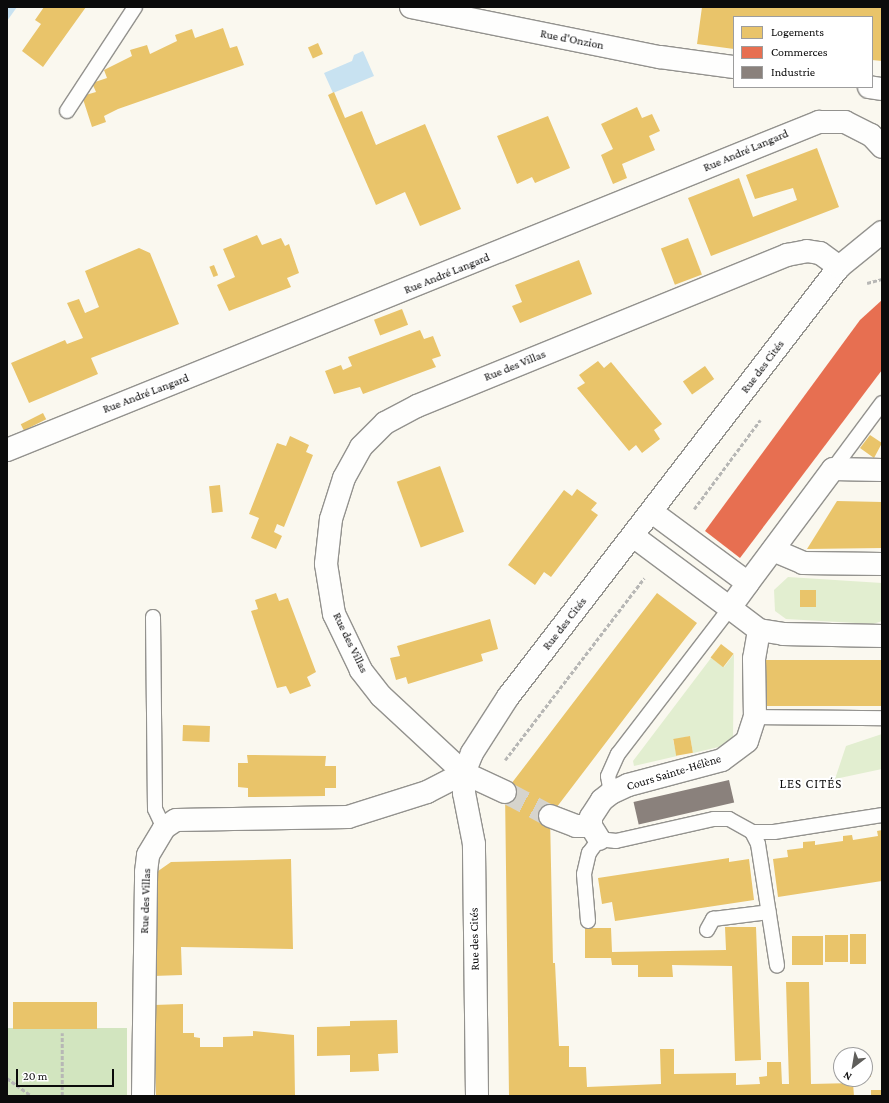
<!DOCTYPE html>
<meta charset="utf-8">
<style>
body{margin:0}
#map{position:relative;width:889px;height:1103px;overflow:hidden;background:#faf8ef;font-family:"Crimson Pro",serif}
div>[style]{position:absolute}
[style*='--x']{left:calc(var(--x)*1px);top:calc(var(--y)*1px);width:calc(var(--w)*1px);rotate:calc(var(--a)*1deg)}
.green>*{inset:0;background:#e2eed0}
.forest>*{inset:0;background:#d2e5bf;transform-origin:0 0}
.water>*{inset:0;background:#c8e2f1}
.homes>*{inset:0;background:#e9c46a;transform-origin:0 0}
.shops>*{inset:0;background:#e76f51}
.industry>*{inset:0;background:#8a817c;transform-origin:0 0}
.street-tunnel>*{height:22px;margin-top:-11px;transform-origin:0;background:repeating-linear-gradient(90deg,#d6d4cd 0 22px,transparent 0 33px)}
.path>*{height:2.5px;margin-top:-1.25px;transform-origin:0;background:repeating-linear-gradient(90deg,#b7b7b5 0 4px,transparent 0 6px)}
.roads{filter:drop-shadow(1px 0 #93928e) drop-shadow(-1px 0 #93928e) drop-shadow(0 1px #93928e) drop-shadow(0 -1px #93928e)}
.lane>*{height:14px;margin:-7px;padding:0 7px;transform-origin:7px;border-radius:7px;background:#fefefd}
.street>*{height:22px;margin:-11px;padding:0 11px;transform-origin:11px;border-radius:11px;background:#fefefd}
span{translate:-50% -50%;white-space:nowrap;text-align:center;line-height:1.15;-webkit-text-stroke:4px #fff;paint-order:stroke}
.street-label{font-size:12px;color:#0b0b0b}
.neighbourhood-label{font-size:13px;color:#0b0b0b;letter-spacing:1px}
.frame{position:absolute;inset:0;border:8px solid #0b0b0b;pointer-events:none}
.legend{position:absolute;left:733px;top:16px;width:140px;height:72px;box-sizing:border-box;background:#fff;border:1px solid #9d9d9d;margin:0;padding:5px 7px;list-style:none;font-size:12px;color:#0b0b0b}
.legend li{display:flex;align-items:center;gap:8px;height:20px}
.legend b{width:20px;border:1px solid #9d9d9d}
.north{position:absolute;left:833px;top:1047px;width:40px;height:40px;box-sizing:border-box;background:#fff;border:1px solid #9d9d9d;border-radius:50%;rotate:211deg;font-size:11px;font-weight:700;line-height:16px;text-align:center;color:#0b0b0b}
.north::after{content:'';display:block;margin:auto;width:14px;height:18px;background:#5f5e5b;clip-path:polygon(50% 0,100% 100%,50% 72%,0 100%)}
.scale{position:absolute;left:16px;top:1069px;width:98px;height:18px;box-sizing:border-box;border:2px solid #0b0b0b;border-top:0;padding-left:5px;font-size:12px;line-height:14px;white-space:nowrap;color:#0b0b0b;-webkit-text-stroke:3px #fff;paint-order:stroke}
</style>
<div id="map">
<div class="green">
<div style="clip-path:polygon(788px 577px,882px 583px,882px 621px,873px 624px,786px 619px,775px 611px,774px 590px)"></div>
<div style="clip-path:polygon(734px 654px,733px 739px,727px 745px,693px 753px,690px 736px,673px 740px,677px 756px,634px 766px,633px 761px,711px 658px,724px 667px)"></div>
<div style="clip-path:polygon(882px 734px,882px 769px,835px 779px,846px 746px)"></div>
</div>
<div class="forest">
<div style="left:127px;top:1028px;width:68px;height:120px;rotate:90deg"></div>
</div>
<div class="water">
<div style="clip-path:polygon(7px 7px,17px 7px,7px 21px)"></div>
<div style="clip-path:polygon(363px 51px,374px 76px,333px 93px,324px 73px,352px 61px,354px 55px)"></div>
</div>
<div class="homes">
<div style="clip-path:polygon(44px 7px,86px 7px,43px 67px,22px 51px,41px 24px,35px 20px)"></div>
<div style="clip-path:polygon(702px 7px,882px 7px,882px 61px,872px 60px,872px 17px,734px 17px,734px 49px,697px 44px)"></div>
<div style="clip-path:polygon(223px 28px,230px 48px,237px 46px,244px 65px,118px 109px,104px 116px,106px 122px,92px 127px,82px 96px,96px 92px,92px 83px,107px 78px,104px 70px,132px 56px,130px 50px,147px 45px,150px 54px,177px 41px,175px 35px,192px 29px,195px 38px)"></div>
<div style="left:318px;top:43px;width:12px;height:11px;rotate:66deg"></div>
<div style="clip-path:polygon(334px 92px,345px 118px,362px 111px,376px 145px,425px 124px,461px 209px,420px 226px,405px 192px,376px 205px,328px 95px)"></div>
<div style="clip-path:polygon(637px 107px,642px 118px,652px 114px,660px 131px,649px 136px,655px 150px,622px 164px,627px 178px,613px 184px,601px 155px,613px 149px,601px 124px)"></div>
<div style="clip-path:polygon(548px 116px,570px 168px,535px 183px,532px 177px,517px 184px,497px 136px)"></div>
<div style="clip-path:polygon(817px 148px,839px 207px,711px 256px,688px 198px,739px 178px,753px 217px,797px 200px,793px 188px,755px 199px,746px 175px)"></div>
<div style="clip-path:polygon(257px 235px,262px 245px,281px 238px,285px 246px,289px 244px,299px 273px,287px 278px,291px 287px,229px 311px,217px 285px,235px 277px,223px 249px)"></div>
<div style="left:688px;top:238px;width:39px;height:29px;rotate:69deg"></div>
<div style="clip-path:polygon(139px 248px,150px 253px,179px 324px,91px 358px,98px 374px,29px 403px,11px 363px,65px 340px,67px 344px,83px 338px,67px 303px,79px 299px,85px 313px,99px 307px,85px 271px)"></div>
<div style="clip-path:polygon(579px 260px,592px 294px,520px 323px,512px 306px,522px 302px,515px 285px)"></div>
<div style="left:214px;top:265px;width:11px;height:5px;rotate:68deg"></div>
<div style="left:402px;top:309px;width:17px;height:30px;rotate:69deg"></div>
<div style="clip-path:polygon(420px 330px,424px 339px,433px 336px,441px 356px,432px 359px,436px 367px,363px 394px,360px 387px,334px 394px,325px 371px,341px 365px,343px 370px,352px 366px,348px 357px)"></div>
<div style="clip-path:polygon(598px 361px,604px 368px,611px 362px,662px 424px,654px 430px,660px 439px,642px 453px,636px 445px,629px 451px,577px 388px,585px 383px,579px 375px)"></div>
<div style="left:705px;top:366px;width:16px;height:27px;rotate:55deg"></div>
<div style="left:43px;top:413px;width:7px;height:25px;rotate:63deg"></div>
<div style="clip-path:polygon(870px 435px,882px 443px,874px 458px,860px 448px)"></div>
<div style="clip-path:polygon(290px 436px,309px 445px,306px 452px,313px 455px,284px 527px,277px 524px,274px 532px,282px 536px,276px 549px,251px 538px,259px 518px,249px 514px,277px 443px,286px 446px)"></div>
<div style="left:440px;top:466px;width:70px;height:46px;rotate:70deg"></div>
<div style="left:220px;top:485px;width:27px;height:11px;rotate:84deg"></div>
<div style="clip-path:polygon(577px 489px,597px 503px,591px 510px,598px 515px,551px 577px,544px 572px,535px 585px,508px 565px,564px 490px,572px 496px)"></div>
<div style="clip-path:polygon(837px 501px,882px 502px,882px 548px,807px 549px)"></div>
<div style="left:800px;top:590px;width:16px;height:17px"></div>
<div style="clip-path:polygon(276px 593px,279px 601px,288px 598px,316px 672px,307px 677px,311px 686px,290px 694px,286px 686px,277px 688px,251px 611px,258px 609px,255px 600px)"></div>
<div style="clip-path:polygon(657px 593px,697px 623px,550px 816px,553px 963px,555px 963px,559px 1046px,569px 1046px,569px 1067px,586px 1067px,587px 1087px,661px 1084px,660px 1049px,674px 1049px,674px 1074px,736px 1073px,736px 1085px,760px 1084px,759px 1077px,767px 1076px,767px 1062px,781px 1062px,782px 1084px,789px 1084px,786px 982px,809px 982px,811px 1084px,853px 1083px,854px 1096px,509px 1096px,505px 792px)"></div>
<div style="clip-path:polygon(490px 619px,498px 649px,481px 654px,483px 661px,408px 684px,406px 677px,396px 680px,390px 658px,400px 656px,397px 646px)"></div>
<div style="left:721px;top:644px;width:16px;height:17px;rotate:38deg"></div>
<div style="left:766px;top:660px;width:116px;height:46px"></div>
<div style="left:183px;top:725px;width:27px;height:16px;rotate:2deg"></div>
<div style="left:690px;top:736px;width:17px;height:17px;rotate:80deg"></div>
<div style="clip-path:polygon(247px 755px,326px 756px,325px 766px,336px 766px,336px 788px,325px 788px,325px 796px,248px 797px,248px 788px,238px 787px,238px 763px,248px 763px)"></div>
<div style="clip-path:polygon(882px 830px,882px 881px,778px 897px,773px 859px,788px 857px,787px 850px,803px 848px,803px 842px,815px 841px,815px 845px,843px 841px,843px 836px,852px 835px,853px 840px,878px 836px,877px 831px)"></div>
<div style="clip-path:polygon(729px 858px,729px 862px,749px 859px,754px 900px,615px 921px,612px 902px,602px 904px,598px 878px)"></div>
<div style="clip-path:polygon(291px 859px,293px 949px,181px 947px,182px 975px,153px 976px,151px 876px,171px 862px)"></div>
<div style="clip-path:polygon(725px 927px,756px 927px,761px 1060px,735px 1061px,732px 966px,672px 965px,673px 977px,638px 977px,638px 965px,612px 965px,611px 958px,585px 958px,585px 928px,611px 928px,612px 952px,726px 950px)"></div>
<div style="left:850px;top:934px;width:16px;height:30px"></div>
<div style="left:825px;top:935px;width:23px;height:27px"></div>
<div style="left:823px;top:936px;width:29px;height:31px;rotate:90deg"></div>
<div style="left:13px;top:1002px;width:84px;height:27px"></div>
<div style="clip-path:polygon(183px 1004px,183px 1033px,194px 1033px,194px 1037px,200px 1038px,200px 1047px,223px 1047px,223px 1037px,253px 1036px,253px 1031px,294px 1035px,295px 1096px,156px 1096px,154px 1005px)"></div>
<div style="clip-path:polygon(397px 1020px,398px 1053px,378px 1054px,379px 1071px,350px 1072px,350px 1055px,317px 1056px,317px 1027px,350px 1026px,350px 1021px)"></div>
<div style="clip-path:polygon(865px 1063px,870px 1063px,871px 1077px,865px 1077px)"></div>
<div style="left:871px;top:1090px;width:11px;height:6px"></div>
</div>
<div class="shops">
<div style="clip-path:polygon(882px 300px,882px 370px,740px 558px,705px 531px,860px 320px)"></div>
</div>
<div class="industry">
<div style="left:729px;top:780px;width:23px;height:98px;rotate:77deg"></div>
</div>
<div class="street-tunnel">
<div style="--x:505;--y:792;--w:51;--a:28.1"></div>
</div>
<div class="path">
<div style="--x:867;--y:283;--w:16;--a:-15"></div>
<div style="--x:694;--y:509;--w:111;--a:-53.4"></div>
<div style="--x:505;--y:760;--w:229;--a:-52.6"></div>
<div style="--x:7;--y:1078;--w:31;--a:36"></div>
<div style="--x:62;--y:1096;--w:63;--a:-90"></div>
</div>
<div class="roads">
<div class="lane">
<div style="--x:67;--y:111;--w:124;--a:-56.8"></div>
<div style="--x:833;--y:469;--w:82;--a:-53.4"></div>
<div style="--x:153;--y:617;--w:192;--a:89.4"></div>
<div style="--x:155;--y:809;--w:21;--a:65"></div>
<div style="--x:755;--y:717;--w:127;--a:0.5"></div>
<div style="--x:611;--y:793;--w:17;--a:-100"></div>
<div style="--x:608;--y:776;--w:24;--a:-66"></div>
<div style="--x:618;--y:754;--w:184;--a:-52.5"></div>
<div style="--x:752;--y:832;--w:22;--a:0"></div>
<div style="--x:774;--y:832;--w:109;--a:-8.9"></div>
<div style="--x:588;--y:921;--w:47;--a:-94.9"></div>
<div style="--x:584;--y:874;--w:22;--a:-77"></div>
<div style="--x:589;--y:853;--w:17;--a:-54"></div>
<div style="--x:599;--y:839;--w:17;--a:7"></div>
<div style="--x:616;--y:841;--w:100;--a:-12.7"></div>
<div style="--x:714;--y:819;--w:15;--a:0"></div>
<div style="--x:729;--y:819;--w:26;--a:29"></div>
<div style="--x:752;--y:832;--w:13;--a:63"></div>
<div style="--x:758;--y:844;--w:123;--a:81.1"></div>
<div style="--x:707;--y:930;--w:13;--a:-61"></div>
<div style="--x:713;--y:919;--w:56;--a:-7.1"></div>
</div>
<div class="street">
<div style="--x:411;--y:7;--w:254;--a:11.4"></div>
<div style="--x:660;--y:57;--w:75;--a:7.7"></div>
<div style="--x:869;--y:87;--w:13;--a:9"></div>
<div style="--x:7;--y:450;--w:876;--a:-22"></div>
<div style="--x:819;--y:122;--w:26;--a:0"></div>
<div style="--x:845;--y:122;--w:29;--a:27"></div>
<div style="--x:871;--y:135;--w:16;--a:47"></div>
<div style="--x:652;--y:512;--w:119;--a:36.5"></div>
<div style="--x:748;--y:583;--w:31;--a:126"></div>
<div style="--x:730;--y:608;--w:36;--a:37"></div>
<div style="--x:759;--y:630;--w:24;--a:9"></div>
<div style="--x:783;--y:634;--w:99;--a:1.2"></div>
<div style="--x:633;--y:536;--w:121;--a:36.6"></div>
<div style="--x:773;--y:550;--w:33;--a:23"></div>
<div style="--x:803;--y:563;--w:79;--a:0.7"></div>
<div style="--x:748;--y:583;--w:142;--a:-53.3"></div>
<div style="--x:833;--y:469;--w:49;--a:1.2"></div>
<div style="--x:505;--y:792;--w:45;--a:-155.1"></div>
<div style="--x:464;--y:773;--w:113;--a:-137.1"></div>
<div style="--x:381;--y:696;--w:33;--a:-128"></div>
<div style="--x:361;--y:670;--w:62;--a:-115.7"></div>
<div style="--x:334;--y:614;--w:51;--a:-99.1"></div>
<div style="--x:326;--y:564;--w:45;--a:-83.7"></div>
<div style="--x:331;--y:519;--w:43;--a:-72.4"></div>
<div style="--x:344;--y:478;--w:35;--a:-61"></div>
<div style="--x:361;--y:447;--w:34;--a:-45"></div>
<div style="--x:385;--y:423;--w:36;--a:-28"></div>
<div style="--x:417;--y:406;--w:400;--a:-22.2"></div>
<div style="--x:787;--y:255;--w:20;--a:-11"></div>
<div style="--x:807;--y:251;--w:13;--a:9"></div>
<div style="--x:820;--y:253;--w:24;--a:36"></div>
<div style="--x:550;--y:816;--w:28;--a:21"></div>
<div style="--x:576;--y:826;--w:15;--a:0"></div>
<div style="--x:599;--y:839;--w:15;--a:-122"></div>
<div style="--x:591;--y:826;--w:9;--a:-90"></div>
<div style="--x:591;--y:817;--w:20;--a:-57"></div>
<div style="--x:602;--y:800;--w:11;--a:-38"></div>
<div style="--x:611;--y:793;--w:19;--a:-25"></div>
<div style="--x:628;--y:785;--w:97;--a:-14.9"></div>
<div style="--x:722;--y:760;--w:31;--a:-37"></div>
<div style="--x:747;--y:741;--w:25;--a:-72"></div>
<div style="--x:755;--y:717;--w:58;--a:-91"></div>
<div style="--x:754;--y:659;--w:29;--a:-80"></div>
<div style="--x:143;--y:1096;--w:224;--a:-89.2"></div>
<div style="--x:146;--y:872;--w:17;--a:-83"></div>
<div style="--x:148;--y:855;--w:31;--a:-59"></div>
<div style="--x:164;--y:828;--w:14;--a:-34"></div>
<div style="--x:176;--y:820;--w:172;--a:-1"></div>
<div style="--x:348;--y:817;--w:83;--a:-17.6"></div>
<div style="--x:427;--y:792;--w:42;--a:-27.2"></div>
<div style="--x:477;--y:1096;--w:252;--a:-90.7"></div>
<div style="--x:474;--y:844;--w:52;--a:-101.1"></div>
<div style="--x:464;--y:793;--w:20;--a:-90"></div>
<div style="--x:464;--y:773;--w:22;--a:-68"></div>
<div style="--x:472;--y:753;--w:67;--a:-57.3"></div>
<div style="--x:508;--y:697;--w:543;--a:-52.41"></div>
<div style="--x:839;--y:267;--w:55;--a:-39.1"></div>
</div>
</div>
<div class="street-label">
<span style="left:572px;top:40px;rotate:11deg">Rue d'Onzion</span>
<span style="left:746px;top:151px;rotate:-23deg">Rue André Langard</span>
<span style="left:447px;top:274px;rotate:-22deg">Rue André Langard</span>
<span style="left:515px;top:366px;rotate:-22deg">Rue des Villas</span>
<span style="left:763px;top:367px;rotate:-53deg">Rue des Cités</span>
<span style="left:146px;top:394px;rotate:-21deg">Rue André Langard</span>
<span style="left:565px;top:624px;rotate:-52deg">Rue des Cités</span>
<span style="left:350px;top:643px;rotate:64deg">Rue des Villas</span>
<span style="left:674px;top:773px;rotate:-17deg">Cours Sainte-Hélène</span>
<span style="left:146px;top:901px;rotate:-88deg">Rue des Villas</span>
<span style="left:475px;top:939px;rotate:-91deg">Rue des Cités</span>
</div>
<div class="neighbourhood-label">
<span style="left:811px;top:784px">LES CITÉS</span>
</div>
<div class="frame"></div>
<ul class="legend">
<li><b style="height:11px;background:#e9c46a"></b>Logements</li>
<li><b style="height:11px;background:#e76f51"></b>Commerces</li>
<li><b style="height:11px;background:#8a817c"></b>Industrie</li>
</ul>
<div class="north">N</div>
<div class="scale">20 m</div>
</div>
